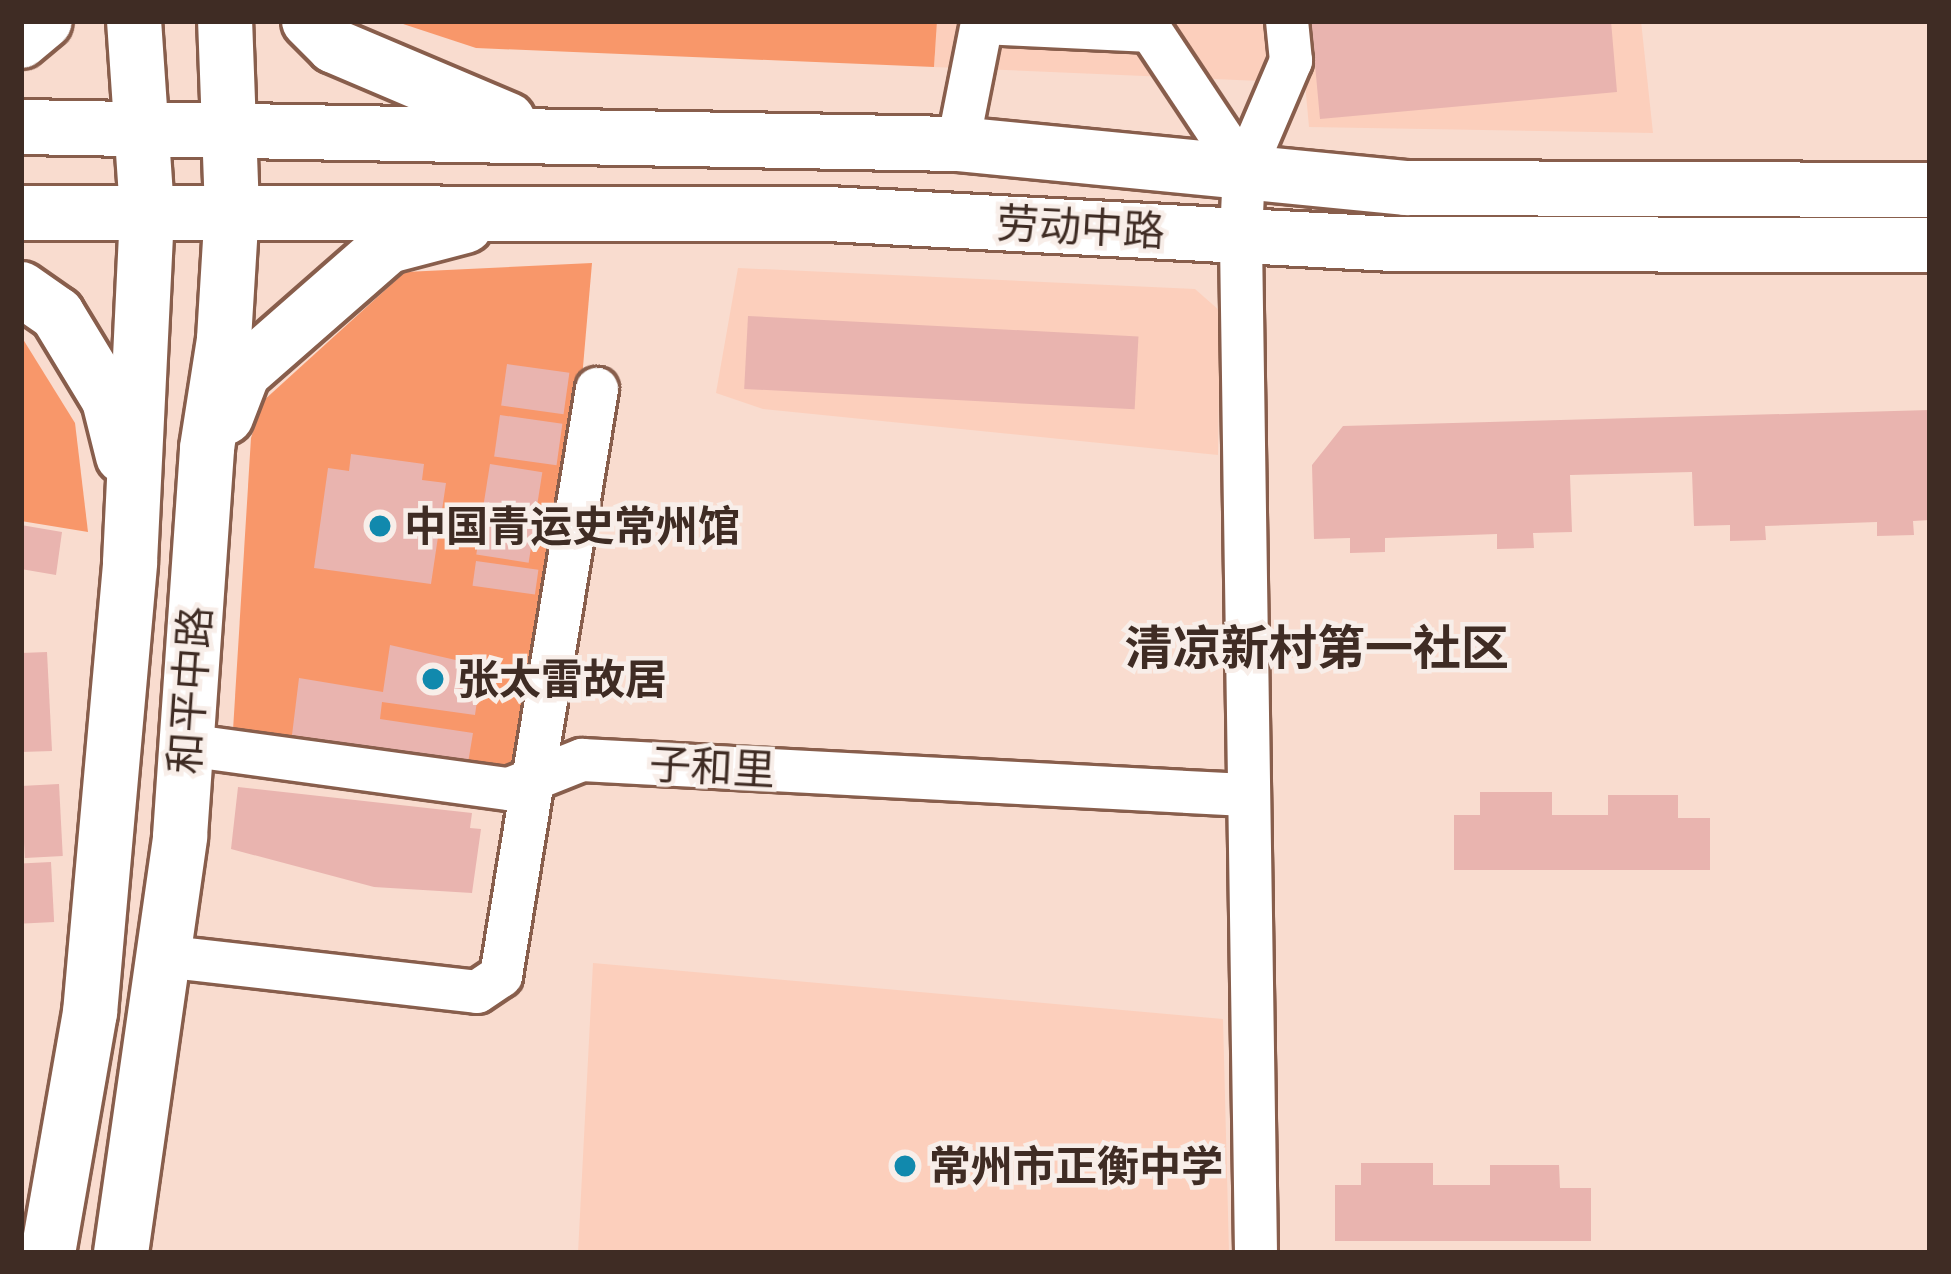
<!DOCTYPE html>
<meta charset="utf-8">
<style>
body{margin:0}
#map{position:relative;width:1951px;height:1274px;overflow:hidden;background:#f9dccf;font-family:Mulish,"Noto Sans SC",sans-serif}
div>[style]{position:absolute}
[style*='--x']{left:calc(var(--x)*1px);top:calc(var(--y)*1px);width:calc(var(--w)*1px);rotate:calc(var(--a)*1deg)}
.built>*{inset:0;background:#fccfbc}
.green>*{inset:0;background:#f8976a}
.building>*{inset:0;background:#e9b4af;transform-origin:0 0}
.roads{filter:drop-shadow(3px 0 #885e4c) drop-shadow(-3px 0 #885e4c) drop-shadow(0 3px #885e4c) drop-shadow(0 -3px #885e4c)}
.minor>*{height:42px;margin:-21px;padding:0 21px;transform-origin:21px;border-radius:21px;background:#fff}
.major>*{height:54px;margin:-27px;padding:0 27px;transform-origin:27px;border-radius:27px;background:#fff}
.dots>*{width:33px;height:33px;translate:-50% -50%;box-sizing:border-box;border:6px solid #f8eee9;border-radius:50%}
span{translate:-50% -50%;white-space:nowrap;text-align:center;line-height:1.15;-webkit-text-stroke:9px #f8eee9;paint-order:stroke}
.street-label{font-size:42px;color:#3f2c24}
.poi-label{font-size:42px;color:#3f2c24;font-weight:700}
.left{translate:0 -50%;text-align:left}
.quarter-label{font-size:48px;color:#3f2c24;font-weight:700}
.frame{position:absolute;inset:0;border:24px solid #3f2c24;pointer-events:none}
</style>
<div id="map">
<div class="built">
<div style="clip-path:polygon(937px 21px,1641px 21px,1653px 133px,1309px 127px,1305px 83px,934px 67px)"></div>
<div style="clip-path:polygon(738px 268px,1195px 289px,1220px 311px,1218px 455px,763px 409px,716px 393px)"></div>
<div style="clip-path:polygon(593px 963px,1223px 1019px,1229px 1253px,578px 1253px)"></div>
</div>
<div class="green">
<div style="clip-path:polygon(394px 21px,937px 21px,934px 67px,476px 48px)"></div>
<div style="clip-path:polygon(592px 263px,575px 459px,515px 775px,233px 730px,251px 438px,262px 402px,405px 272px)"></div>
<div style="clip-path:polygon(21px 336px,75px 423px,88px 532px,21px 521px)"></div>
</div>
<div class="building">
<div style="clip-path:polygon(1311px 21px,1611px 21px,1617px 92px,1320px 119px)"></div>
<div style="left:748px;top:316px;width:391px;height:73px;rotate:3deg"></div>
<div style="left:507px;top:364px;width:63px;height:42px;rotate:8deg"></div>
<div style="clip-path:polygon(1930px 410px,1930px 520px,1913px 521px,1914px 535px,1877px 536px,1877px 522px,1765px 526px,1766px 540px,1730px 541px,1730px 525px,1694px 526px,1692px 472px,1570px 475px,1572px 532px,1533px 533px,1534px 548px,1497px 549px,1497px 534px,1385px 538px,1385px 552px,1350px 553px,1350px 538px,1314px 539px,1312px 465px,1343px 426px)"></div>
<div style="left:500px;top:415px;width:63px;height:42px;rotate:8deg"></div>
<div style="clip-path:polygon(351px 454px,424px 464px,422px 480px,446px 483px,431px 584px,314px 568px,328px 468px,349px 471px)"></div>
<div style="left:490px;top:464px;width:53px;height:43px;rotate:9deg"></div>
<div style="left:483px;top:512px;width:53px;height:43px;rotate:9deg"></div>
<div style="clip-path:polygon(21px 525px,62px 532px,56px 575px,21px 569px)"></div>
<div style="left:476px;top:561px;width:63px;height:25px;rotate:8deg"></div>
<div style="clip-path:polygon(390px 645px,482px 666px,475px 715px,382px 702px,380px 719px,473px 733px,468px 763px,292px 735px,299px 678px,383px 692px)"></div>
<div style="clip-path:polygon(47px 652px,52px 751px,21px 752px,21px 653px)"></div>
<div style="left:59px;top:784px;width:72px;height:38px;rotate:87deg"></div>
<div style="clip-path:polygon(238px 787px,472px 813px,470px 828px,481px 829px,472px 893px,374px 887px,231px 849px)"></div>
<div style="clip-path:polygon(1480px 792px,1552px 792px,1552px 815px,1608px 815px,1608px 795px,1678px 795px,1678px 818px,1710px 818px,1710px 870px,1454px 870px,1454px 815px,1480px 815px)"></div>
<div style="left:51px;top:862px;width:60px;height:30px;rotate:87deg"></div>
<div style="clip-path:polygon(1361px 1163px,1433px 1163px,1433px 1185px,1490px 1185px,1490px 1165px,1559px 1165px,1560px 1188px,1591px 1188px,1591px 1241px,1335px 1241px,1335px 1185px,1361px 1185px)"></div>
</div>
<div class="roads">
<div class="minor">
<div style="--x:958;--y:144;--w:123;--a:-78.8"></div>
<div style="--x:982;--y:23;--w:169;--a:2.7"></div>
<div style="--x:1151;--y:31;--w:168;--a:56.4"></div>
<div style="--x:186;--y:745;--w:326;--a:7.8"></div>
<div style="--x:509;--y:789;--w:79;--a:-21.7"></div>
<div style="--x:582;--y:760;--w:665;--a:3.02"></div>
<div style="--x:162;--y:956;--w:317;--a:6.5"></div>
<div style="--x:477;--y:992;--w:29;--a:-34"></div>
<div style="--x:501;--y:976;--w:595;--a:-80.71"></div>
<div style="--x:1256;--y:1253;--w:1017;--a:-90.85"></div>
<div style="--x:1241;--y:236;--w:65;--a:-87.4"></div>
<div style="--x:1244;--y:171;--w:120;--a:-66.9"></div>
<div style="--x:1291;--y:61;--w:40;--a:-95.7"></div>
</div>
<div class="major">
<div style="--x:309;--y:21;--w:35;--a:45"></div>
<div style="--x:334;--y:46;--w:189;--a:23"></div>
<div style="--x:21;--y:41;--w:31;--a:-40"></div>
<div style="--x:21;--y:127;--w:937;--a:1.04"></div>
<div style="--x:958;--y:144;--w:450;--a:5.6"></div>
<div style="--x:1406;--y:188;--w:524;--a:0.22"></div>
<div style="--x:21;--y:213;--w:807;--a:0.07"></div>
<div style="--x:828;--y:214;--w:566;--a:3.04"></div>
<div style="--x:1393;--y:244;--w:537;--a:0.11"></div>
<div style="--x:21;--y:289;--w:44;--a:34.8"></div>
<div style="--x:57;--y:314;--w:100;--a:58.8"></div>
<div style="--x:109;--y:400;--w:58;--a:76"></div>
<div style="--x:226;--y:417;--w:47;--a:-68.9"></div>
<div style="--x:243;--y:373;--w:193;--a:-41.2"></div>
<div style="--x:388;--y:246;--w:80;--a:-14.6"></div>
<div style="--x:48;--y:1253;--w:244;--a:-80.1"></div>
<div style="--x:90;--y:1013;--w:453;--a:-84.9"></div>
<div style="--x:130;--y:562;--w:351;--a:-87.2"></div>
<div style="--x:147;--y:211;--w:190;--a:-93.9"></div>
<div style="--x:121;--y:1253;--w:421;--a:-81.9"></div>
<div style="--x:180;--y:836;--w:389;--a:-86"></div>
<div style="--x:207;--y:448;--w:110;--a:-81.1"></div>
<div style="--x:224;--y:339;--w:129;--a:-86.5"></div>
<div style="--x:232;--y:210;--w:189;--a:-92.1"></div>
</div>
</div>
<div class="dots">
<div style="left:380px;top:526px;background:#1189ad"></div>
<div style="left:433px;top:679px;background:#1189ad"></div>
<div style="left:905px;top:1166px;background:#1189ad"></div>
</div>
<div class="street-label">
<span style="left:1081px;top:227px;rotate:3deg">劳动中路</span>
<span style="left:190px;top:690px;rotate:-86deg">和平中路</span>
<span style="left:712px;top:767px;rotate:3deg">子和里</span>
</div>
<div class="poi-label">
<span class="left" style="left:404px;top:526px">中国青运史常州馆</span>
<span class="left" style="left:457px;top:679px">张太雷故居</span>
<span class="left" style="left:929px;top:1166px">常州市正衡中学</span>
</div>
<div class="quarter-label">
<span style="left:1317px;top:648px">清凉新村第一社区</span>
</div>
<div class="frame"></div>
</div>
